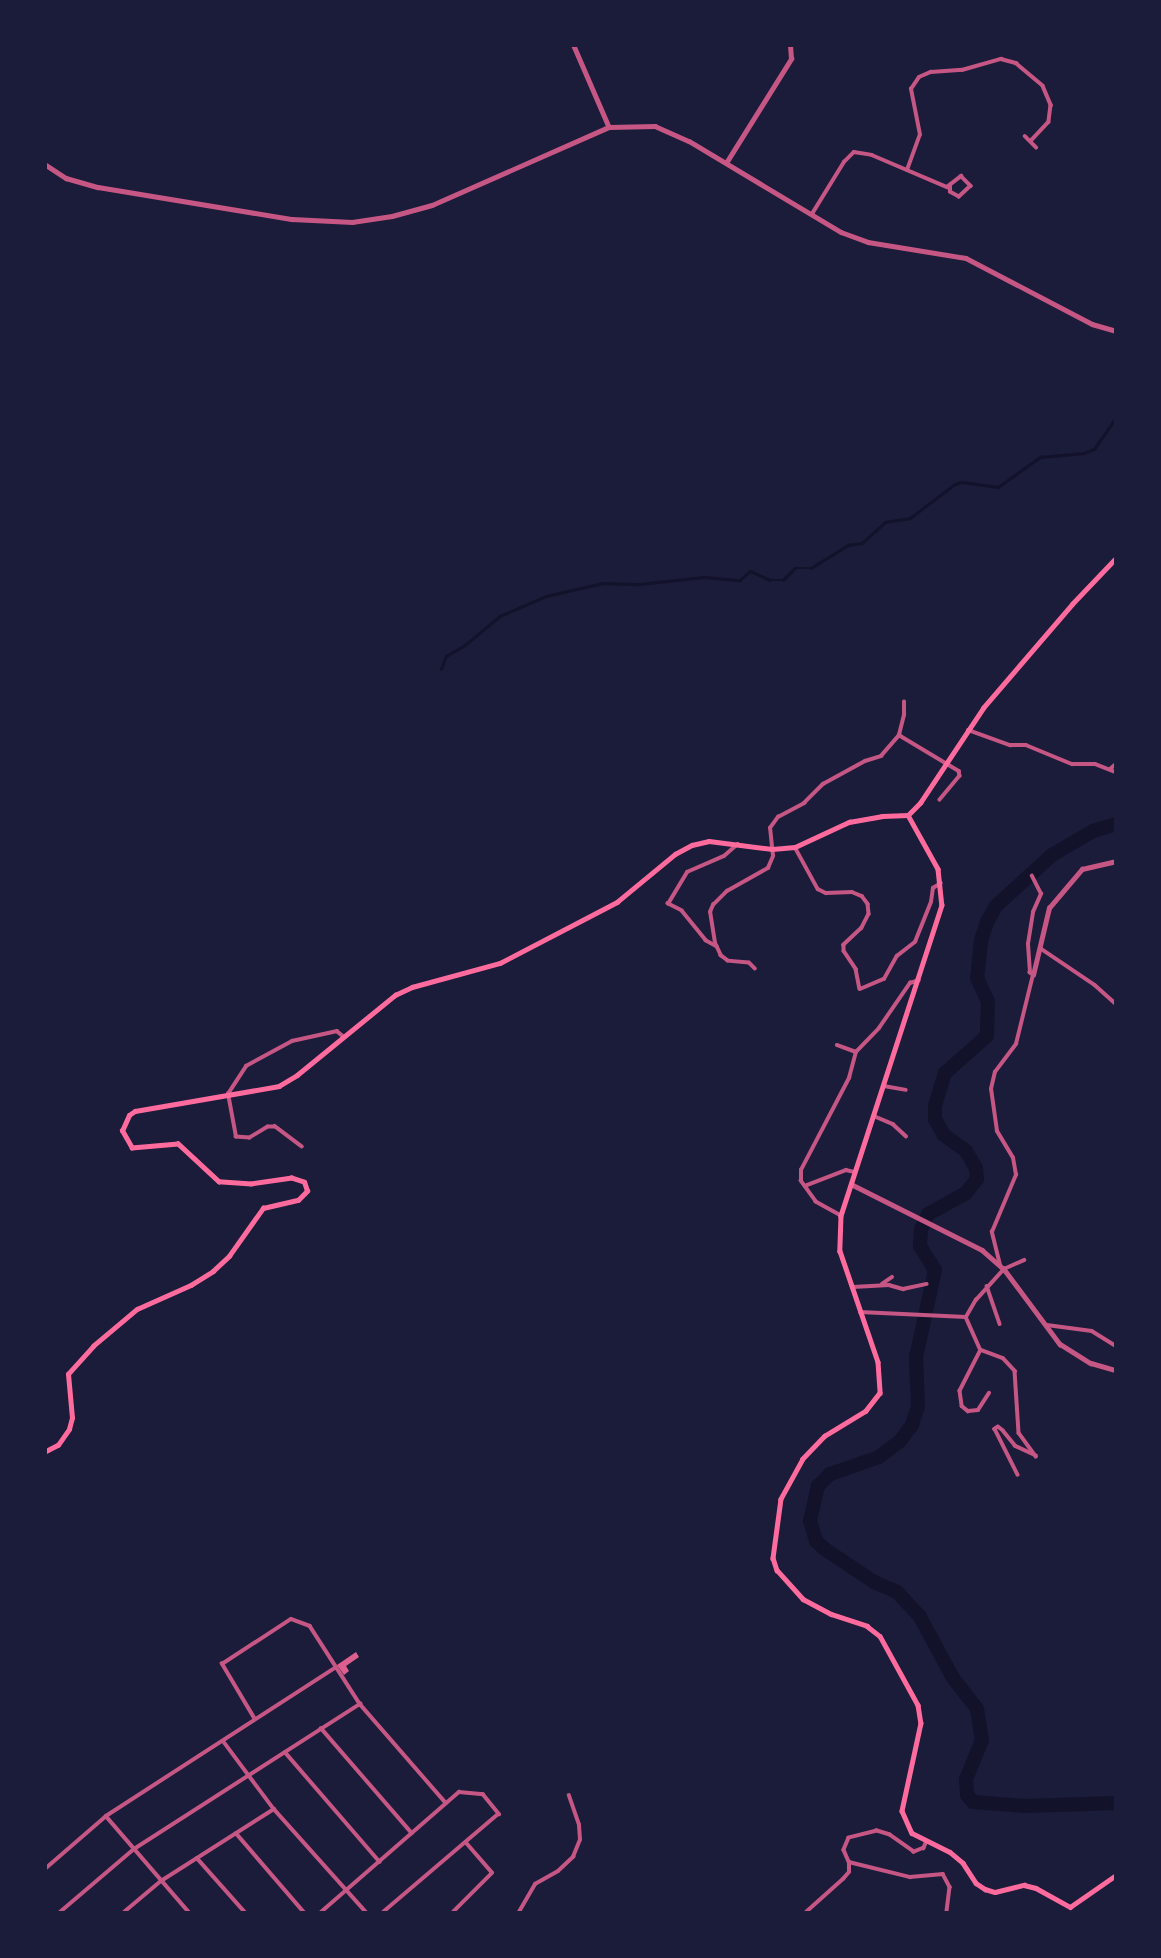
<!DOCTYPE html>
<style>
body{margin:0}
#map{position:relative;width:1161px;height:1958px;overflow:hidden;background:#1b1b3a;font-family:"Noto Sans",sans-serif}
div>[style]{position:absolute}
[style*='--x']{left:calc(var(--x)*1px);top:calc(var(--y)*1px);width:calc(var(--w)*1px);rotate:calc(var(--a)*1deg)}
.stream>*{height:2.5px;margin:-1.25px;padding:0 1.25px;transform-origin:1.25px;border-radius:1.25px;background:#12122b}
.river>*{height:14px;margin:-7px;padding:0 7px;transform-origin:7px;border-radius:7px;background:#12122b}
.building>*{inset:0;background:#dd5f8e}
.minor>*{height:3.5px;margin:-1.75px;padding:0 1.75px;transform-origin:1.75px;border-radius:1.75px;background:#c65784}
.tertiary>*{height:4.5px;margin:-2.25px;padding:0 2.25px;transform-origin:2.25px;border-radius:2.25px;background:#c65784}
.secondary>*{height:4.5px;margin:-2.25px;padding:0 2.25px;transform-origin:2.25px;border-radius:2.25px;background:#ff6b9d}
span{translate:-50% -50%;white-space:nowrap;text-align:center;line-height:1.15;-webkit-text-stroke:7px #1b1b3a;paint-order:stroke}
.frame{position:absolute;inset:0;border:47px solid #1b1b3a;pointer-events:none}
</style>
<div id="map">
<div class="stream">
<div style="--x:441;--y:669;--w:14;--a:-69"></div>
<div style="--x:446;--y:656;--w:22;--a:-30"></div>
<div style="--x:465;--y:645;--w:45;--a:-39.6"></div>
<div style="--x:500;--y:616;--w:50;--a:-23.5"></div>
<div style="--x:546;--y:596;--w:58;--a:-12.8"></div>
<div style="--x:603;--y:583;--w:36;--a:2"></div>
<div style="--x:639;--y:584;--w:65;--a:-6.1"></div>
<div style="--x:704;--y:577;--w:36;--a:5"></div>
<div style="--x:740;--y:580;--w:13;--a:-42"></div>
<div style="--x:750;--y:571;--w:22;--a:24"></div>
<div style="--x:770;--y:580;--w:13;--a:0"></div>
<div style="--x:783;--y:580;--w:17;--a:-45"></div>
<div style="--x:795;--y:568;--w:16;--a:0"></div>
<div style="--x:811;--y:568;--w:44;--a:-31.9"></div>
<div style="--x:848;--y:545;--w:14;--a:-8"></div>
<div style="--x:862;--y:543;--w:31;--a:-42"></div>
<div style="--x:885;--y:522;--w:25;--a:-9"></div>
<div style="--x:910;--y:518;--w:56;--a:-37.1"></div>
<div style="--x:955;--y:484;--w:7;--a:-16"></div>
<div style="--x:962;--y:482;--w:36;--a:8"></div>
<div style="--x:998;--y:487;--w:52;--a:-35.5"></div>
<div style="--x:1040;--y:457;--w:44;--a:-5.2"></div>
<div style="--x:1084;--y:453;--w:11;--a:-22"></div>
<div style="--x:1094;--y:449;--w:38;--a:-55"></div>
</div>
<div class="river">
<div style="--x:1116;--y:824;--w:24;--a:163"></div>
<div style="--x:1093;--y:831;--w:48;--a:149.7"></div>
<div style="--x:1052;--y:855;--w:76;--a:137.7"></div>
<div style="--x:996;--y:906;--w:18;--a:119"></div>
<div style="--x:987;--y:922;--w:20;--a:108"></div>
<div style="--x:981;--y:941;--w:37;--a:96"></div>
<div style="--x:977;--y:978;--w:26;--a:65"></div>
<div style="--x:988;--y:1002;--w:34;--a:92"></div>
<div style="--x:987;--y:1036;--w:56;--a:138.6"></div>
<div style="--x:945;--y:1073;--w:34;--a:107"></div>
<div style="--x:935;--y:1106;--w:13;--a:90"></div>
<div style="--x:935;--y:1119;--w:18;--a:61"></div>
<div style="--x:944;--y:1135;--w:27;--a:36"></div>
<div style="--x:966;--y:1151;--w:20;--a:60"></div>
<div style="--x:976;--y:1168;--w:11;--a:85"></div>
<div style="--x:977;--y:1179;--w:18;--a:128"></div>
<div style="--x:966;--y:1193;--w:43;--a:151.1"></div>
<div style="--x:928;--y:1214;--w:17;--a:114"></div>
<div style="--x:921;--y:1230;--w:16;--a:94"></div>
<div style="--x:920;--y:1246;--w:28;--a:58"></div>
<div style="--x:935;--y:1270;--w:89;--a:102.3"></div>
<div style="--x:916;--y:1357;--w:49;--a:87.7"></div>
<div style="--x:918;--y:1406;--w:20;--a:108"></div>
<div style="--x:912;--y:1425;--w:20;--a:127"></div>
<div style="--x:900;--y:1441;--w:26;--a:143"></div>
<div style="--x:879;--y:1457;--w:52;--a:160.9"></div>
<div style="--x:830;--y:1474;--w:17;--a:135"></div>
<div style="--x:818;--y:1486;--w:36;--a:103"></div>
<div style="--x:810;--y:1521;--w:21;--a:73"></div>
<div style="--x:816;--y:1541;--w:13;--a:42"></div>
<div style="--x:826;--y:1550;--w:58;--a:33.7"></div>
<div style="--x:874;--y:1582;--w:25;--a:23"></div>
<div style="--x:897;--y:1592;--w:34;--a:47"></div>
<div style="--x:920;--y:1617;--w:69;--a:61.6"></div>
<div style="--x:953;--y:1678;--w:39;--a:52"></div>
<div style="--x:977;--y:1709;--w:31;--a:81"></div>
<div style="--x:982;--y:1740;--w:42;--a:112.3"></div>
<div style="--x:966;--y:1779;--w:16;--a:86"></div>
<div style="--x:967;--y:1795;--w:9;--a:49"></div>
<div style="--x:973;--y:1802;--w:52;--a:4.4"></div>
<div style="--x:1025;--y:1806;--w:91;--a:-1.9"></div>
</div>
<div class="building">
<div style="clip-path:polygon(356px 1652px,359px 1657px,346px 1666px,349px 1671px,344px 1675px,337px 1665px)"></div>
</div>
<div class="minor">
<div style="--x:1025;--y:136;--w:16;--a:45"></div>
<div style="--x:907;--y:170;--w:37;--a:-70"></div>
<div style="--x:920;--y:135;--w:47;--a:-101.1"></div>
<div style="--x:911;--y:89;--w:14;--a:-56"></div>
<div style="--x:919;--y:77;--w:13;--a:-23"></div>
<div style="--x:931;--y:72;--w:31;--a:-4"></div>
<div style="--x:962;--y:70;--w:41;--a:-15.8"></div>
<div style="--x:1001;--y:59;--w:16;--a:15"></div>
<div style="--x:1016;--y:63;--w:35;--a:40"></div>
<div style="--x:1043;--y:86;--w:21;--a:67"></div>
<div style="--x:1051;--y:105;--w:17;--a:97"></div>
<div style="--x:1049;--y:122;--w:26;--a:133"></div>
<div style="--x:812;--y:214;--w:61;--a:-58.4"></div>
<div style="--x:844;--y:162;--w:14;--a:-45"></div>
<div style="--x:854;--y:152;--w:18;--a:9"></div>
<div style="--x:872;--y:155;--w:82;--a:23.1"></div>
<div style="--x:947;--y:187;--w:18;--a:-38"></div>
<div style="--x:961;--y:176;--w:14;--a:45"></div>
<div style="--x:971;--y:186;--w:16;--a:137"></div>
<div style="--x:959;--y:197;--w:10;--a:-151"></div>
<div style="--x:950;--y:192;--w:5;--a:-90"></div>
<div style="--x:968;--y:730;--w:45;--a:19.7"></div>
<div style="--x:1010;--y:745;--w:16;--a:0"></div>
<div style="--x:1026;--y:745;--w:50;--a:22.4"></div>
<div style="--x:1072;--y:764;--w:23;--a:0"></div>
<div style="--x:1095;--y:764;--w:22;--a:21"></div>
<div style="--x:899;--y:735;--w:70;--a:31"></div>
<div style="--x:959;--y:771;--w:5;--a:79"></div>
<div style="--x:960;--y:776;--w:31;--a:130"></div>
<div style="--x:1110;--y:769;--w:8;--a:-40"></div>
<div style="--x:795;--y:847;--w:48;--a:61.3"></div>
<div style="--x:818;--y:889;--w:9;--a:27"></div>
<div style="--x:826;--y:893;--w:26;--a:-2"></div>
<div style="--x:852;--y:892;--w:11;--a:22"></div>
<div style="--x:862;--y:896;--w:10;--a:53"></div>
<div style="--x:868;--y:904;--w:10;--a:84"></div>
<div style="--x:869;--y:914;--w:16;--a:117"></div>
<div style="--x:862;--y:928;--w:25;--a:137"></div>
<div style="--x:844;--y:945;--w:6;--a:90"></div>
<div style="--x:844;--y:951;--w:22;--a:56"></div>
<div style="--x:856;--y:969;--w:20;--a:79"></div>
<div style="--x:860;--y:989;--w:26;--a:-23"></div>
<div style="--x:884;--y:979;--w:26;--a:-61"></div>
<div style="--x:897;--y:956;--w:23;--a:-38"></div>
<div style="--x:915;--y:942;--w:43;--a:-68.2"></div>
<div style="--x:931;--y:902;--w:14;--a:-82"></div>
<div style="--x:933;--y:888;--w:9;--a:-32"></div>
<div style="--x:717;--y:947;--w:13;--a:-151"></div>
<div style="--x:706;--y:941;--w:38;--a:-129"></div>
<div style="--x:682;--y:911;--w:16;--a:-153"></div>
<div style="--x:668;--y:904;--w:37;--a:-59"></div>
<div style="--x:687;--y:872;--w:40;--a:-23.4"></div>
<div style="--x:724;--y:856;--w:18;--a:-41"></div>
<div style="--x:1040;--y:948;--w:66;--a:33.9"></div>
<div style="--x:1095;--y:985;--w:28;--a:42"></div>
<div style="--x:755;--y:969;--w:8;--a:-135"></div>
<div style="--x:749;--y:963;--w:21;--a:-175"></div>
<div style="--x:728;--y:961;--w:9;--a:-144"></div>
<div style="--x:721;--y:956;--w:14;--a:-115"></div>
<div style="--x:715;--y:943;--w:31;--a:-99"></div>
<div style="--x:710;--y:912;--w:8;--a:-67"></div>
<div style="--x:713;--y:905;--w:20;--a:-45"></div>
<div style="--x:727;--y:891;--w:47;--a:-29.3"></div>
<div style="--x:768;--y:868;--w:13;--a:-67"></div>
<div style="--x:773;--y:856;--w:28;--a:-96"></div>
<div style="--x:770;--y:828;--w:14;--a:-54"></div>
<div style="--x:778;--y:817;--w:30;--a:-28"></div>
<div style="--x:804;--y:803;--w:27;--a:-45"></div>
<div style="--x:823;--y:784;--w:48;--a:-28.7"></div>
<div style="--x:865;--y:761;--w:17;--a:-17"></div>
<div style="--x:881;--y:756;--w:28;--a:-49"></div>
<div style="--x:899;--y:735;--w:21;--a:-76"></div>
<div style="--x:904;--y:715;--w:13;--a:-90"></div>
<div style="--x:837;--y:1045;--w:20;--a:20"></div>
<div style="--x:884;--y:1086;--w:22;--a:10"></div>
<div style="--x:874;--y:1116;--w:21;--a:23"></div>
<div style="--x:893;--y:1124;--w:18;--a:43"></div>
<div style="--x:302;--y:1147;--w:34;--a:-143"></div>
<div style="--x:275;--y:1127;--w:7;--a:180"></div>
<div style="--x:268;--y:1127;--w:21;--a:149"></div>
<div style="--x:250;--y:1138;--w:14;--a:-176"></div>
<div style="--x:236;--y:1137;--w:44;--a:-100.5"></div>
<div style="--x:228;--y:1094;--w:33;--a:-57"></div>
<div style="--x:246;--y:1066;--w:52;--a:-28.5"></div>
<div style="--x:292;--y:1041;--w:46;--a:-12.5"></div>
<div style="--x:337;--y:1031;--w:8;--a:40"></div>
<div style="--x:805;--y:1186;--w:44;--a:-21.3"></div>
<div style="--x:846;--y:1170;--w:9;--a:13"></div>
<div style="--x:841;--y:1216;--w:29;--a:-151"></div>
<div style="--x:816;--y:1202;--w:26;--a:-126"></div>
<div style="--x:801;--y:1181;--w:11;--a:-90"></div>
<div style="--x:801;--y:1170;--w:104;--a:-62.4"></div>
<div style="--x:849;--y:1078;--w:27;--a:-75"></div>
<div style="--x:856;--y:1052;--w:33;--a:-46"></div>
<div style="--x:879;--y:1028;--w:55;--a:-55.4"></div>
<div style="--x:910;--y:983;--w:9;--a:-18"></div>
<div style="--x:1000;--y:1265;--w:34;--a:-104"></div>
<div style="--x:992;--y:1232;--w:62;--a:-67.2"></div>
<div style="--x:1016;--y:1175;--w:17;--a:-100"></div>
<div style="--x:1013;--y:1158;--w:31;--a:-121"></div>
<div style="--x:997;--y:1131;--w:42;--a:-98.1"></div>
<div style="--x:991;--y:1089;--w:17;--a:-77"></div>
<div style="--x:995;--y:1072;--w:35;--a:-53"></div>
<div style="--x:1016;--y:1044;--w:71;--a:-76.2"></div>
<div style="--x:1033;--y:975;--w:4;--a:-146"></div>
<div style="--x:1030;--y:973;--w:29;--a:-94"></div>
<div style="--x:1028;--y:944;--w:32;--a:-81"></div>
<div style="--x:1033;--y:912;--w:20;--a:-66"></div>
<div style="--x:1041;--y:894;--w:20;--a:-117"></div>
<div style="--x:882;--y:1284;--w:12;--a:-35"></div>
<div style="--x:987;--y:1286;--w:40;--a:71.1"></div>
<div style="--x:853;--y:1287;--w:36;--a:-3"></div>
<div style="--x:889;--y:1285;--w:15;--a:16"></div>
<div style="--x:903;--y:1289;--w:24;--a:-12"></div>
<div style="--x:860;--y:1312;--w:106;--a:2.7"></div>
<div style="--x:966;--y:1317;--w:36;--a:66"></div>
<div style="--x:981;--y:1350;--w:23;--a:20"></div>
<div style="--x:1003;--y:1358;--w:18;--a:47"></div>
<div style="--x:1015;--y:1371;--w:62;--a:86.3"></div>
<div style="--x:1019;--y:1433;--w:29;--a:54"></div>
<div style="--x:1036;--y:1456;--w:23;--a:-155"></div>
<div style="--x:1015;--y:1446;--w:19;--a:-129"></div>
<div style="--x:1003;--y:1431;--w:6;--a:-141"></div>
<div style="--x:998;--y:1427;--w:4;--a:146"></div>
<div style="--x:995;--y:1429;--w:51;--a:63.4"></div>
<div style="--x:966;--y:1317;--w:20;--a:-60"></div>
<div style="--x:976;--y:1300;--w:42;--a:-47.9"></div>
<div style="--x:1004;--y:1269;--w:22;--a:-24"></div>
<div style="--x:1047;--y:1325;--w:45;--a:7.6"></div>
<div style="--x:1092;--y:1331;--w:28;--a:32"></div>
<div style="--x:981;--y:1350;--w:46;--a:117.1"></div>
<div style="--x:960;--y:1391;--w:15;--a:82"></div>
<div style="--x:962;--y:1406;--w:8;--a:40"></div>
<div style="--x:968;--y:1411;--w:10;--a:-6"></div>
<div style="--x:978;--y:1410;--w:20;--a:-57"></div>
<div style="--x:254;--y:1718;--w:63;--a:-120.7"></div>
<div style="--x:222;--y:1664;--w:82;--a:-33.1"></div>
<div style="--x:291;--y:1619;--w:20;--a:20"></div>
<div style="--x:310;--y:1626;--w:93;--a:57.3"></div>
<div style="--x:360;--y:1704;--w:131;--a:49"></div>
<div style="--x:321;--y:1728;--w:139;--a:49.1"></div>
<div style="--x:224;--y:1742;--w:84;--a:53.3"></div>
<div style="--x:274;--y:1809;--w:138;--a:48.2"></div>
<div style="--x:285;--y:1752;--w:145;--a:49.2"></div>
<div style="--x:106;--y:1816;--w:127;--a:49.2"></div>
<div style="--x:236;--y:1833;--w:104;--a:49.3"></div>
<div style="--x:927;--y:1841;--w:8;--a:113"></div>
<div style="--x:924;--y:1848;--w:11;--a:158"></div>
<div style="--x:914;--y:1852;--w:29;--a:-145"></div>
<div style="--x:890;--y:1835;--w:14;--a:-163"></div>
<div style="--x:877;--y:1831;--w:29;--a:166"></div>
<div style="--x:849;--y:1838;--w:13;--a:113"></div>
<div style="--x:844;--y:1850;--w:13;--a:67"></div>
<div style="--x:849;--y:1862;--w:63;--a:13.8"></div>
<div style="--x:910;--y:1877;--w:33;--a:-5"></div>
<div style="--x:943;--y:1874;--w:15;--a:62"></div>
<div style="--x:950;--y:1887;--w:25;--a:97"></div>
<div style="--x:197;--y:1858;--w:72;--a:48.4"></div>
<div style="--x:46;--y:1868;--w:79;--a:-40.9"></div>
<div style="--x:106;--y:1816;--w:274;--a:-32.9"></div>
<div style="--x:60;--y:1912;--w:97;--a:-40.4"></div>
<div style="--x:134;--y:1849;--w:269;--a:-32.7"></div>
<div style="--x:124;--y:1912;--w:48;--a:-40"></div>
<div style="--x:161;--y:1881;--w:134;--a:-32.5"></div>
<div style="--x:321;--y:1912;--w:183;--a:-41"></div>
<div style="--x:459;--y:1792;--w:24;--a:5"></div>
<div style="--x:483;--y:1794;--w:26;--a:51"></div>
<div style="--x:499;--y:1814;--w:151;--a:139.6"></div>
<div style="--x:453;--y:1912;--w:55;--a:-45"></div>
<div style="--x:492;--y:1873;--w:40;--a:-131"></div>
<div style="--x:519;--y:1912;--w:32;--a:-60"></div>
<div style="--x:535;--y:1884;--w:26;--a:-29"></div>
<div style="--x:558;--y:1871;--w:21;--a:-43"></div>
<div style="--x:573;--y:1857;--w:18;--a:-68"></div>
<div style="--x:580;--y:1840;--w:15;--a:-94"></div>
<div style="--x:579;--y:1825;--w:31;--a:-109"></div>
<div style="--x:806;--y:1912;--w:50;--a:-41.7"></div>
<div style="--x:843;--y:1879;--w:9;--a:-49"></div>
<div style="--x:849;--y:1872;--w:10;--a:-90"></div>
</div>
<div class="tertiary">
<div style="--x:574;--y:46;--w:88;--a:66.6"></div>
<div style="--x:726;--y:163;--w:123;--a:-58"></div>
<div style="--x:791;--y:59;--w:13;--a:-94"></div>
<div style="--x:46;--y:165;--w:24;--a:33"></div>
<div style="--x:66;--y:178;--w:33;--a:16"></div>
<div style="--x:98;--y:187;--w:197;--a:9.4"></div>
<div style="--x:292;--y:219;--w:60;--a:2.9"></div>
<div style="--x:352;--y:222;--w:40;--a:-8.5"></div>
<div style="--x:392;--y:216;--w:41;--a:-15.4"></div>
<div style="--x:432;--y:205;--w:193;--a:-23.8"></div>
<div style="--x:609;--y:127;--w:46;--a:-1.2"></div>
<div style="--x:655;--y:126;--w:37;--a:24"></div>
<div style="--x:689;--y:141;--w:177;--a:30.9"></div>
<div style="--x:841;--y:232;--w:29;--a:20"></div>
<div style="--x:868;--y:242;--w:99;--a:9.3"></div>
<div style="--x:966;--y:258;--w:142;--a:27.6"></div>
<div style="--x:1092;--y:324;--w:25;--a:16"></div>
<div style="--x:1033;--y:975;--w:69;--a:-76.6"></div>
<div style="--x:1049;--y:908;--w:51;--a:-49.8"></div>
<div style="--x:1082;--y:869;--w:35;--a:-13"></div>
<div style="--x:851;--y:1184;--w:147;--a:26.7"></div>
<div style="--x:982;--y:1250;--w:29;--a:41"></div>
<div style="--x:1004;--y:1269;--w:94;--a:53.3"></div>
<div style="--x:1060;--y:1344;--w:36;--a:32"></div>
<div style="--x:1091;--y:1363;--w:26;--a:16"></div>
</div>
<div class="secondary">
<div style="--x:908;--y:815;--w:62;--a:60.9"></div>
<div style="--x:938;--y:869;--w:36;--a:84"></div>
<div style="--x:942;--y:905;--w:327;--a:108"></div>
<div style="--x:841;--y:1216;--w:35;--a:92"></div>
<div style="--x:840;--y:1251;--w:117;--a:71.1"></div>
<div style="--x:878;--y:1362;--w:31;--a:86"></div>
<div style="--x:880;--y:1393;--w:23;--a:128"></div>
<div style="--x:866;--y:1411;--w:48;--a:148.6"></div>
<div style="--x:825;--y:1436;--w:32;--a:134"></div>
<div style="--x:803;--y:1459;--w:46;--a:118.8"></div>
<div style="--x:781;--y:1499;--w:60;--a:97.7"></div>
<div style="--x:773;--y:1558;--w:13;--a:72"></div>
<div style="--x:777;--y:1570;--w:39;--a:48"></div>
<div style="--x:803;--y:1599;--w:32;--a:28"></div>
<div style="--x:831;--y:1614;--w:38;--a:18"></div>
<div style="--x:867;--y:1626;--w:16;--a:38"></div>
<div style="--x:880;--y:1636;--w:79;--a:61.2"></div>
<div style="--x:918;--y:1705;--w:18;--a:81"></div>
<div style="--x:921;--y:1723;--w:90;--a:102.2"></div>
<div style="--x:902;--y:1811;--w:24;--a:66"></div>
<div style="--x:912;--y:1833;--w:42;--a:26.6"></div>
<div style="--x:950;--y:1852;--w:17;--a:40"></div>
<div style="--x:963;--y:1863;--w:24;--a:57"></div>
<div style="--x:976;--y:1883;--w:11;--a:34"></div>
<div style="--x:985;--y:1889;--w:10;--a:17"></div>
<div style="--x:995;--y:1892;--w:30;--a:-14"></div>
<div style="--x:1024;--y:1885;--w:12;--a:14"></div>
<div style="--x:1036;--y:1888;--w:39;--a:29"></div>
<div style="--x:1070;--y:1907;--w:56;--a:-34.8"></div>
<div style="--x:908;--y:815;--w:17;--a:-45"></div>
<div style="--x:920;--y:803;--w:114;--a:-56.4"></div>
<div style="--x:983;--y:708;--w:137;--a:-49.4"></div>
<div style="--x:1072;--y:604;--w:64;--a:-46.3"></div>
<div style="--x:46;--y:1451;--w:13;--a:-27"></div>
<div style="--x:58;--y:1445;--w:19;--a:-55"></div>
<div style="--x:69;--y:1429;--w:11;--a:-75"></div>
<div style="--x:72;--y:1418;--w:44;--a:-95.2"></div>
<div style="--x:68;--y:1374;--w:38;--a:-48"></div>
<div style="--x:93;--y:1346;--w:57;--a:-40.1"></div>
<div style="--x:137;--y:1309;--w:59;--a:-24"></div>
<div style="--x:191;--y:1285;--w:26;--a:-32"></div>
<div style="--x:213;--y:1271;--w:22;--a:-43"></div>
<div style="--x:229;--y:1256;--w:59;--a:-54.7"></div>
<div style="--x:263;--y:1208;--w:36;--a:-13"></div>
<div style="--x:298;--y:1200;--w:13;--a:-45"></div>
<div style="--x:307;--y:1191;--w:9;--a:-108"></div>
<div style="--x:304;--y:1182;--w:13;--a:-162"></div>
<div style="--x:292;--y:1178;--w:41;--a:171.7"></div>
<div style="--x:251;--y:1184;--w:32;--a:-176"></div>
<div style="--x:219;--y:1182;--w:56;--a:-137.2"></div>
<div style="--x:178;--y:1144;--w:46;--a:175"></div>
<div style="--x:132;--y:1148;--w:20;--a:-120"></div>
<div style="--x:122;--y:1131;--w:17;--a:-66"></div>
<div style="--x:129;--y:1115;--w:7;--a:-34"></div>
<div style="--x:135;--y:1111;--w:146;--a:-9.8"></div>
<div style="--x:279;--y:1086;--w:21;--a:-31"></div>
<div style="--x:297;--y:1075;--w:127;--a:-39.2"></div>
<div style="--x:395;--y:995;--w:19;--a:-25"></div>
<div style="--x:412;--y:987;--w:91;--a:-15.3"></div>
<div style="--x:500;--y:963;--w:132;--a:-27.5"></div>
<div style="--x:617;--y:902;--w:75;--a:-39.6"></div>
<div style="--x:675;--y:854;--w:19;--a:-28"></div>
<div style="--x:692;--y:845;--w:17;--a:-13"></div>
<div style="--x:709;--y:841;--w:64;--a:7.2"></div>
<div style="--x:772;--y:849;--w:23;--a:-5"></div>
<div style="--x:795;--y:847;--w:60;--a:-24.8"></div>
<div style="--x:849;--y:822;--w:34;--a:-10"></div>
<div style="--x:882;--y:816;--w:26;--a:-2"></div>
</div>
<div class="frame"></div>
</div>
